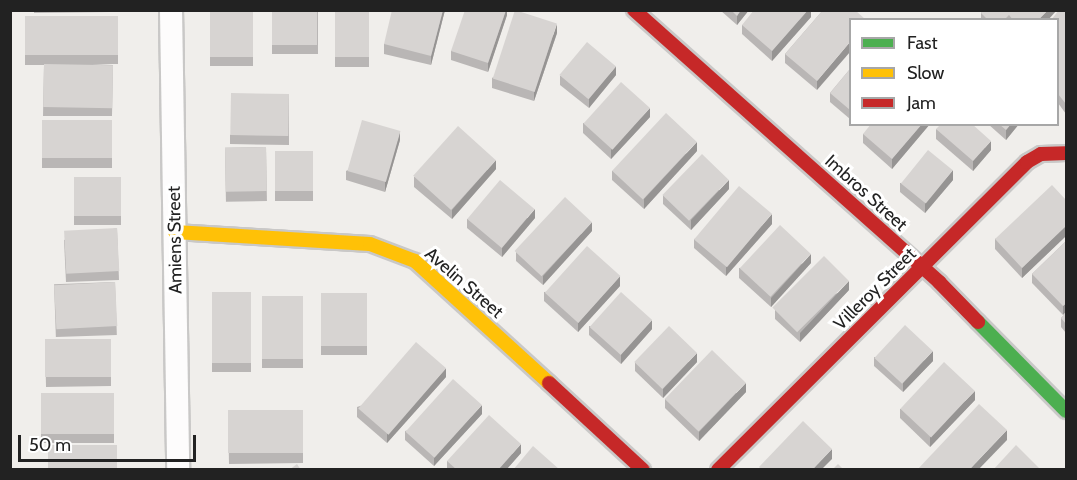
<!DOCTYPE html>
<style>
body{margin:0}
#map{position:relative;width:1077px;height:480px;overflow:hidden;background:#f0eeeb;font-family:Cabin,sans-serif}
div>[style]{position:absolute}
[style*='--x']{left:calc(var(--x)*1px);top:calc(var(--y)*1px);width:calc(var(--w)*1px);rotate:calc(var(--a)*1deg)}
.roads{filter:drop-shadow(2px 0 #c9c8c7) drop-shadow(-2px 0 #c9c8c7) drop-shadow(0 2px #c9c8c7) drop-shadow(0 -2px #c9c8c7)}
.street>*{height:22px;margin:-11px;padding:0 11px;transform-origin:11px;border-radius:11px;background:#fdfcfc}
.fast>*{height:14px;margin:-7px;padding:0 7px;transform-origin:7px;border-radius:7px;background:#4caf50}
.slow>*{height:14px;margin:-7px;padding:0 7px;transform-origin:7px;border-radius:7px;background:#ffc107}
.jam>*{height:14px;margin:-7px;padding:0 7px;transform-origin:7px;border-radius:7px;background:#c62828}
.wall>*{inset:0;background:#b9b6b5;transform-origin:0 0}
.shaded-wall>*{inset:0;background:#969493}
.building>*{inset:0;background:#d7d4d2;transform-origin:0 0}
span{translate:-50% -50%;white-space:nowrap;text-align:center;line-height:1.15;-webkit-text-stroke:6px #fff;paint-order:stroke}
.street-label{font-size:18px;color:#222}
.frame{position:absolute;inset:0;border:12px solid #222;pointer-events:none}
.legend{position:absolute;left:849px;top:18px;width:210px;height:108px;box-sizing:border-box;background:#fff;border:2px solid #a7a7a7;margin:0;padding:8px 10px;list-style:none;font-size:18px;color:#222}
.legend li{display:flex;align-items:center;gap:12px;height:30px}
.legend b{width:30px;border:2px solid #a7a7a7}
.scale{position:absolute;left:18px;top:435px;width:178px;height:27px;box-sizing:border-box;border:3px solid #222;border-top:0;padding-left:8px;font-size:18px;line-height:21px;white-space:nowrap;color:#222;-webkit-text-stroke:4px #fff;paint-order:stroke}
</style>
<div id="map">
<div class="roads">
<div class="street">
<div style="--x:171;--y:10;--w:460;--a:89.1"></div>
</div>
<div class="fast">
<div style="--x:978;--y:322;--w:125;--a:45.3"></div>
</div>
<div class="slow">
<div style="--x:175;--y:232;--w:195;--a:3.5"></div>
<div style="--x:370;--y:244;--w:48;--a:20.7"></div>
<div style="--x:415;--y:261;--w:181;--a:42.3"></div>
</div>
<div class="jam">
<div style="--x:634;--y:10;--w:409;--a:41.7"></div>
<div style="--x:939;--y:282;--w:56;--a:45.7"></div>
<div style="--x:549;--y:383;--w:128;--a:42.8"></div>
<div style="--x:718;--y:470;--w:436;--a:-44.9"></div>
<div style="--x:1027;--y:162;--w:16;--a:-30"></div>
<div style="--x:1041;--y:154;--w:25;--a:-2"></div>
</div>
</div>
<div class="wall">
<div style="clip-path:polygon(34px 10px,110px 10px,110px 12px,34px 13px)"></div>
<div style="left:210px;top:10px;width:43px;height:56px"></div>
<div style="left:272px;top:10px;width:46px;height:44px"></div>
<div style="left:335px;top:10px;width:34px;height:57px"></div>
<div style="clip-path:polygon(445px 10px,431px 65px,384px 54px,384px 44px)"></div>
<div style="clip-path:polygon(507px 10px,507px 15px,488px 72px,451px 60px,451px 51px)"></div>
<div style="clip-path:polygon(720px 10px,749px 10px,737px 25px)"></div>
<div style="clip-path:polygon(811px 10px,811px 17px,772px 61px,742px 34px,742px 25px)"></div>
<div style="clip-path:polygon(823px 10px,817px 90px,785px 63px,785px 54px)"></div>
<div style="clip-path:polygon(983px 10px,1048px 20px,981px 20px,981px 13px)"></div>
<div style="clip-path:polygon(1066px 10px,1066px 114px,1058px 103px,1058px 20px)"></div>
<div style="clip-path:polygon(118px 16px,118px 64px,92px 64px,113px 65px,112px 116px,43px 116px,44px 65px,25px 65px,25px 17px)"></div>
<div style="clip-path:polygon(557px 33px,534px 101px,492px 88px,492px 78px)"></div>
<div style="clip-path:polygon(850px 69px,850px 119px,830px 102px,830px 93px)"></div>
<div style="clip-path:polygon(616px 75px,589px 108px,560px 85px,560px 76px)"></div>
<div style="clip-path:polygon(289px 94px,289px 145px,230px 144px,230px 135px)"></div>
<div style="clip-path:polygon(650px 117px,611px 159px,583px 133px,583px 123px)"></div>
<div style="left:112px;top:120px;width:48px;height:70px;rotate:90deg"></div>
<div style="clip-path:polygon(930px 124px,892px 169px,863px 143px,863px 134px)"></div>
<div style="clip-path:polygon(988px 124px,1019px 124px,1006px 140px)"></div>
<div style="clip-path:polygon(936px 129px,991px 150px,973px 171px,936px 139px)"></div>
<div style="clip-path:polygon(400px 140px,385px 192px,346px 180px,346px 171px)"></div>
<div style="left:266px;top:147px;width:54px;height:41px;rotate:89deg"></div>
<div style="left:275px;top:151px;width:38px;height:50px"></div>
<div style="clip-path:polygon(697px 151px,644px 209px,612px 180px,612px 171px)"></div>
<div style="clip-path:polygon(496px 169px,452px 219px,414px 187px,414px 177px)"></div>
<div style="left:74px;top:177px;width:47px;height:48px"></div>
<div style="clip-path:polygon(953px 180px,925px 213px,900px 192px,900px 183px)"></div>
<div style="clip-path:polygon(729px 189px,691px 230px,663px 204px,663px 195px)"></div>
<div style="clip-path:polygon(1066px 200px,1066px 236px,1022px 278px,995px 249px,995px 239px)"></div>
<div style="clip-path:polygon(535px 218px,502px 257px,467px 228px,467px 219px)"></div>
<div style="clip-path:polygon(772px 224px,726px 276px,694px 248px,694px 239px)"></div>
<div style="clip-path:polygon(117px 228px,119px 280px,66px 282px,64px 240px)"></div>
<div style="clip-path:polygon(592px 231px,543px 285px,516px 261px,516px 252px)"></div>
<div style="clip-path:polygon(1066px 241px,1063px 315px,1032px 283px,1032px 274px)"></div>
<div style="clip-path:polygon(811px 263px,771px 307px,739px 278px,739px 268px)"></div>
<div style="left:115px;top:282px;width:53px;height:61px;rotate:88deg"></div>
<div style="clip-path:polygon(620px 286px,578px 332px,544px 301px,544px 292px)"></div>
<div style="clip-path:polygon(849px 290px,800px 342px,775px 319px,775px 310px)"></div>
<div style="left:212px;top:292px;width:39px;height:80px"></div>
<div style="left:321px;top:293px;width:46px;height:62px"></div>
<div style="left:262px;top:296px;width:41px;height:72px"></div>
<div style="clip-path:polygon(1066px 313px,1066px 333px,1061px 327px,1061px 318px)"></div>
<div style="clip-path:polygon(589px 326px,652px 329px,621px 364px,589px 335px)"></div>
<div style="clip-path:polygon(45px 340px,111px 377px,111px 386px,46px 387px)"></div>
<div style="clip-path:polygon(874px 357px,933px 361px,903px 392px,874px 366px)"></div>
<div style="clip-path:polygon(635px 362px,697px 362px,663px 398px,635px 371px)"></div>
<div style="clip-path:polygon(446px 377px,387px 443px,357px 417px,357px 407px)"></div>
<div style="clip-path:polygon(746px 392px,699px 441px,665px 408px,665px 399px)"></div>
<div style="left:114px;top:393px;width:50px;height:73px;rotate:90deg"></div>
<div style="clip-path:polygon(975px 400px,930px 447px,900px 418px,900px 409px)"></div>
<div style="clip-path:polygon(228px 411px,303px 453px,303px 463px,229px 464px)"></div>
<div style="clip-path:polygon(482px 414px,434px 466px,405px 440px,405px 431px)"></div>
<div style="clip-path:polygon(521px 453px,506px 470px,447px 470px,447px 461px)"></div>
</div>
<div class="shaded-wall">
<div style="clip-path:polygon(443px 10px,445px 10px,431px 65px,431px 56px)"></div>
<div style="clip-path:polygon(506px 10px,507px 10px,507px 15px,488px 72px,488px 63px)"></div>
<div style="clip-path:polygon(741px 10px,749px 10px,737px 25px,737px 16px)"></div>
<div style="clip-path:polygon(808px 10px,811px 10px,811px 17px,772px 61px,772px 51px)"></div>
<div style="clip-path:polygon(1048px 10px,1057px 10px,1048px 20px,1038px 20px)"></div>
<div style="clip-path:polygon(557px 24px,557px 33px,534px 101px,534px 92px)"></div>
<div style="clip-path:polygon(850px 42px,850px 52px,817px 90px,817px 81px)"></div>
<div style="clip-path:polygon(616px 66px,616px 75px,589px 108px,589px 99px)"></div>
<div style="clip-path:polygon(650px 108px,650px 117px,611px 159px,611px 150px)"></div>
<div style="clip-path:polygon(922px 124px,930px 124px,892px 169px,892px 159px)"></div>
<div style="clip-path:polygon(1011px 124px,1019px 124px,1006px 140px,1006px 130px)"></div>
<div style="clip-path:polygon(400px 131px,400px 140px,385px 192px,385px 182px)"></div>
<div style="clip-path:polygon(991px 141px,991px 150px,973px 171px,973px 161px)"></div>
<div style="clip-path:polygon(697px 142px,697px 151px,644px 209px,644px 199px)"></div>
<div style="clip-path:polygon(496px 160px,496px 169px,452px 219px,452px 210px)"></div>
<div style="clip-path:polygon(953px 170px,953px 180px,925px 213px,925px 203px)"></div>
<div style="clip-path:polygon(729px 180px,729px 189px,691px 230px,691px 220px)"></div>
<div style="clip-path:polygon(535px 209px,535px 218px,502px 257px,502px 248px)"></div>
<div style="clip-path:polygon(772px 214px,772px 224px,726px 276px,726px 267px)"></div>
<div style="clip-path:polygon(592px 222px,592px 231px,543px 285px,543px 276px)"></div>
<div style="clip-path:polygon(1066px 226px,1066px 236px,1022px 278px,1022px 268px)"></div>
<div style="clip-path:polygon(811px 254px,811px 263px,771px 307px,771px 298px)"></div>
<div style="clip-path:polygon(620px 276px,620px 286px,578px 332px,578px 323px)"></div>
<div style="clip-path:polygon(849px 281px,849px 290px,800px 342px,800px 333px)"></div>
<div style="clip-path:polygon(1066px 303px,1066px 312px,1063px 315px,1063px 306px)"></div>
<div style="clip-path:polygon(652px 320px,652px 329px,621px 364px,621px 354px)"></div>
<div style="clip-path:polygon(933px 351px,933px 361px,903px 392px,903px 383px)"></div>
<div style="clip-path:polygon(697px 353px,697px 362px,663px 398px,663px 389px)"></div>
<div style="clip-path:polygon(446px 368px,446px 377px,387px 443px,387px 434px)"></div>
<div style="clip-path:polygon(746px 383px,746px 392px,699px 441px,699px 432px)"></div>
<div style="clip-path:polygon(975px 391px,975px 400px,930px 447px,930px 437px)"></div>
<div style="clip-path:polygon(482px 405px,482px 414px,434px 466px,434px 457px)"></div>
<div style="clip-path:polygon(1007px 430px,1007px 440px,978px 470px,969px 470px)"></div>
<div style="clip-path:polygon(521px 444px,521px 453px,506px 470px,498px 470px)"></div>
<div style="clip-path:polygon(832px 449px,832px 459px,821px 470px,812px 470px)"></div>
</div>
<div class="building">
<div style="left:210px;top:10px;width:43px;height:47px"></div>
<div style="left:272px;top:10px;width:45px;height:35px"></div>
<div style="left:335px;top:10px;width:34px;height:47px"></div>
<div style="clip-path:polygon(392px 10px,443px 10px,431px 56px,384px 44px)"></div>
<div style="clip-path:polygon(465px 10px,506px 10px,488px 63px,451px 51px)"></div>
<div style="left:515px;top:10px;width:44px;height:72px;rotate:18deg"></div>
<div style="clip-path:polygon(731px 10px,741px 10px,737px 16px)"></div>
<div style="clip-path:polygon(754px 10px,808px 10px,772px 51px,742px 25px)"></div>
<div style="clip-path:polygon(823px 10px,855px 10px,866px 20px,850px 20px,850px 42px,817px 81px,785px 54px)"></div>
<div style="clip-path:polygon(983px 10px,1048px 10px,1038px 20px,1013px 20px,1009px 15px,1004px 20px,988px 20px,981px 13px)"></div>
<div style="clip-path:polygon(1059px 10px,1066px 10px,1066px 104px,1058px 94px,1058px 20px,1051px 20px)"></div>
<div style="left:118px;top:16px;width:39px;height:93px;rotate:90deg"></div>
<div style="left:587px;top:42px;width:38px;height:43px;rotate:40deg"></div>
<div style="left:44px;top:64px;width:69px;height:43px;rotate:1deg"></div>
<div style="clip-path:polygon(850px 69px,850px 110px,830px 93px)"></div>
<div style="left:621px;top:82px;width:39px;height:56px;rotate:42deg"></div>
<div style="left:231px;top:93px;width:58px;height:42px;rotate:1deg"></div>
<div style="left:666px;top:113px;width:42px;height:79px;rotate:43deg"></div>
<div style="left:112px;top:120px;width:38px;height:70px;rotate:90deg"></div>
<div style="left:362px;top:120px;width:40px;height:53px;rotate:16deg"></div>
<div style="clip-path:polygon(871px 124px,922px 124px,892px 159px,863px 134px)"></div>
<div style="clip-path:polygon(941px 124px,972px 124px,991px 141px,973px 161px,936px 129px)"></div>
<div style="clip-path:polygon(999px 124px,1011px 124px,1006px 130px)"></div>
<div style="left:458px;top:126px;width:51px;height:67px;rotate:42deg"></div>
<div style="left:266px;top:147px;width:44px;height:41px;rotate:89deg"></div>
<div style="left:928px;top:150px;width:32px;height:43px;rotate:39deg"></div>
<div style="left:275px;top:151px;width:38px;height:40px"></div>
<div style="left:702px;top:154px;width:37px;height:57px;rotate:44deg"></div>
<div style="left:74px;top:177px;width:47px;height:39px"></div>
<div style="left:500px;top:180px;width:45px;height:51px;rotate:40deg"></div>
<div style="clip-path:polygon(1052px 185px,1066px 200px,1066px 226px,1022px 268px,995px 239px)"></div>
<div style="left:739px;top:186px;width:43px;height:70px;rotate:40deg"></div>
<div style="left:565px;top:197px;width:37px;height:74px;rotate:43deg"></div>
<div style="left:780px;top:225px;width:42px;height:59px;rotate:43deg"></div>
<div style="left:117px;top:228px;width:43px;height:53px;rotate:87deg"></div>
<div style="clip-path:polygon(1066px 241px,1066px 303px,1063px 306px,1032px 274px)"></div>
<div style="left:587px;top:246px;width:45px;height:63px;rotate:42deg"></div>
<div style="left:824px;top:256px;width:35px;height:73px;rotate:45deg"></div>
<div style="left:115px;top:282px;width:44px;height:61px;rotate:87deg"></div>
<div style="left:212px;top:292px;width:39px;height:71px"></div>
<div style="left:621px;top:292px;width:42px;height:47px;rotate:42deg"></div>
<div style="left:321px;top:293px;width:46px;height:53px"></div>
<div style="left:262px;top:296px;width:41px;height:63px"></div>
<div style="clip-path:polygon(1066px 313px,1066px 324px,1061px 318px)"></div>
<div style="left:905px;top:325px;width:38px;height:45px;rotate:43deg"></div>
<div style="left:669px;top:326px;width:39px;height:50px;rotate:44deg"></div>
<div style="left:111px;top:339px;width:38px;height:66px;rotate:90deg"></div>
<div style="left:416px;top:342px;width:40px;height:88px;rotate:41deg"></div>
<div style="left:712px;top:350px;width:47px;height:68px;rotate:44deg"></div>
<div style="left:944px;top:362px;width:42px;height:64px;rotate:43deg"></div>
<div style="left:453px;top:379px;width:39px;height:71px;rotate:42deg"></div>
<div style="left:114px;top:393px;width:41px;height:73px;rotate:90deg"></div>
<div style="clip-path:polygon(979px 404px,1007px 430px,969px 470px,917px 470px)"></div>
<div style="left:303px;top:410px;width:43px;height:75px;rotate:90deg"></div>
<div style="clip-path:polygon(489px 415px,521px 444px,498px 470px,457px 470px,447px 461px)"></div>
<div style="clip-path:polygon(803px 421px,832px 449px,812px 470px,762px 470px,759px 467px)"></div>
<div style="left:117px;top:445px;width:25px;height:69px;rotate:90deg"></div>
<div style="clip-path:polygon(1016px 445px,1041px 470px,993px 470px)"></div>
<div style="clip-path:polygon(533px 446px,560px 470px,513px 470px)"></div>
<div style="clip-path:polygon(297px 464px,301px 470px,289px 470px)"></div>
<div style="clip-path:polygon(838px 464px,844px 470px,832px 470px)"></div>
</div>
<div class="street-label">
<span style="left:866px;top:193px;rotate:42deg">Imbros Street</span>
<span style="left:175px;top:240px;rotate:-91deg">Amiens Street</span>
<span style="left:464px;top:283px;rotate:41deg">Avelin Street</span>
<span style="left:875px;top:289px;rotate:-45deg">Villeroy Street</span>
</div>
<div class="frame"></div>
<ul class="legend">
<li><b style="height:8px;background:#4caf50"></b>Fast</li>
<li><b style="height:8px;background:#ffc107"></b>Slow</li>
<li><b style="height:8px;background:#c62828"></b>Jam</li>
</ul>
<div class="scale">50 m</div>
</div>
